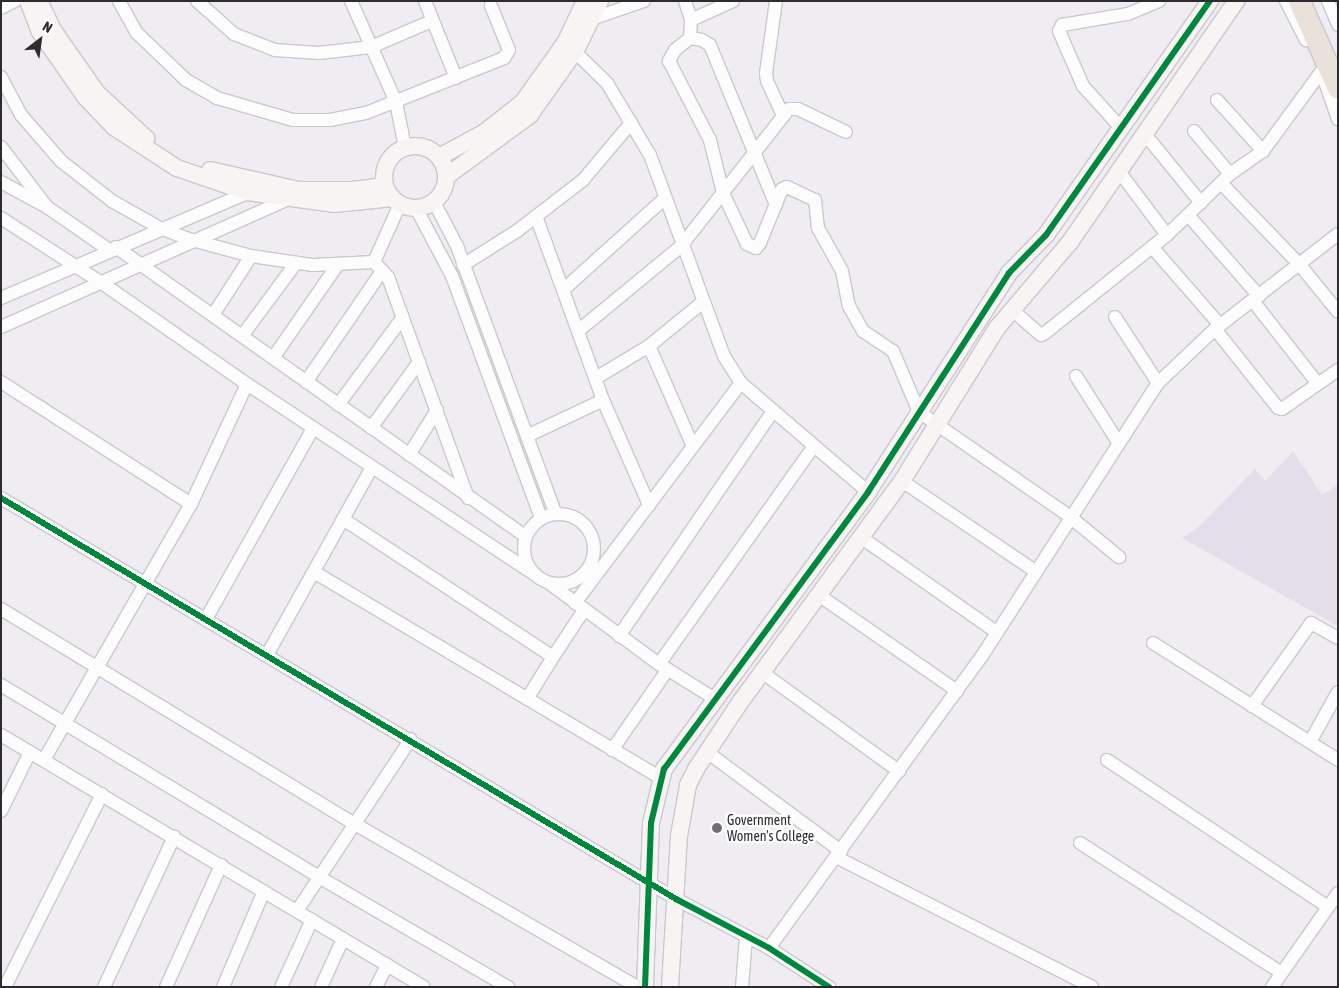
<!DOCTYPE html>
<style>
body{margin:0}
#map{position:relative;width:1339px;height:988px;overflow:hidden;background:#efecf2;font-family:"Asap Condensed",sans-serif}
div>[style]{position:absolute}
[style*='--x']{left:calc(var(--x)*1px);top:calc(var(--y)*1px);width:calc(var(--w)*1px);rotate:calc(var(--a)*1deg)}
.built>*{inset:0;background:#e3dee9}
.roads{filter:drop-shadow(1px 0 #cac8cc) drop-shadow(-1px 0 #cac8cc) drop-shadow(0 1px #cac8cc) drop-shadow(0 -1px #cac8cc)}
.street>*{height:12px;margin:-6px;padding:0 6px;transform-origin:6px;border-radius:6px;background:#fdfcfd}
.street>.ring{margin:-6px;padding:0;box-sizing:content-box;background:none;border:12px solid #fdfcfd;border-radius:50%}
.secondary>*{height:16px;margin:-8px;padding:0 8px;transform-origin:8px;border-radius:8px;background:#f7f4f3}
.secondary>.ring{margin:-8px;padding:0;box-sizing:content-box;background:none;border:16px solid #f7f4f3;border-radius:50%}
.highway>*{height:21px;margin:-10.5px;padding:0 10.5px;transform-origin:10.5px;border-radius:10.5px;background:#ebe1db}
.cycleway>*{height:6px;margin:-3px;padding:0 3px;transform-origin:3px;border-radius:3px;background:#00873e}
.dots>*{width:14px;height:14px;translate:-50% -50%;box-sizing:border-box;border:2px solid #fff;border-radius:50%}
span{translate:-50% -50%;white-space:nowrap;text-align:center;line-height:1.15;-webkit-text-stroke:5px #fff;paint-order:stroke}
.poi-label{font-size:14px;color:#2d2b2f}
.left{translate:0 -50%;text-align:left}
.frame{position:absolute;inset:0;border:2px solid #2d2b2f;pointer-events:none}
.north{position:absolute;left:15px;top:15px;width:50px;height:50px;-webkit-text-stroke:4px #fff;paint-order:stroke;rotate:30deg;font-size:14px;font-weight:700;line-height:20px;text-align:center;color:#2d2b2f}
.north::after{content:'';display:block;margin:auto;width:18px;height:22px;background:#2d2b2f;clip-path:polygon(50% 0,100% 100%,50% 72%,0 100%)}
</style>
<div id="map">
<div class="built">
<div style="clip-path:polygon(1293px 451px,1322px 495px,1338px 485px,1338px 626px,1182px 538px,1200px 526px,1255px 469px,1265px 481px)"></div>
</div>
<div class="roads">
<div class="street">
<div style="--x:119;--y:1;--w:37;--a:61"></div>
<div style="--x:137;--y:33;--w:68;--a:43.8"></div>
<div style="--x:186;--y:80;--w:36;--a:30"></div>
<div style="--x:217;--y:98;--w:79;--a:16.1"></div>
<div style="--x:293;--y:120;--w:37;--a:0"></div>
<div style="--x:330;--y:120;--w:37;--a:-11"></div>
<div style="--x:366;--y:113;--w:149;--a:-21.7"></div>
<div style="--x:504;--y:58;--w:9;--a:-58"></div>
<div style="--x:509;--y:50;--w:48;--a:-112.2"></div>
<div style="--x:197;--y:1;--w:50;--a:41.7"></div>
<div style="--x:234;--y:34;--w:44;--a:21.3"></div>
<div style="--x:275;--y:50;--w:44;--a:3.9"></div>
<div style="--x:319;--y:53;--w:52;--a:-6.6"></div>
<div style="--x:371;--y:47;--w:66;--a:-23.1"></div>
<div style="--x:351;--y:1;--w:111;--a:66"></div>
<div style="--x:396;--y:102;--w:46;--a:78.7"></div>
<div style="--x:425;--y:1;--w:83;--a:68.1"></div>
<div style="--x:685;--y:1;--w:20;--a:72"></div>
<div style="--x:691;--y:20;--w:18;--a:93"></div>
<div style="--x:690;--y:38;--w:19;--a:141"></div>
<div style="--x:675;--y:50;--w:13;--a:119"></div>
<div style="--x:669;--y:61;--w:89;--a:62.6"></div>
<div style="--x:710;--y:140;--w:55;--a:76.2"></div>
<div style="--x:723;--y:193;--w:56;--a:64.8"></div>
<div style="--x:747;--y:244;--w:10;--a:24"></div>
<div style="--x:756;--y:248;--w:6;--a:-51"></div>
<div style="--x:760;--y:243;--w:58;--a:-67.8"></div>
<div style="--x:782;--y:189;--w:5;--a:-22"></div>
<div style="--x:787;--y:187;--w:31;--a:25"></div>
<div style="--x:815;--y:200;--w:28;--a:84"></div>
<div style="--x:818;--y:228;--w:49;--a:60.8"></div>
<div style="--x:842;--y:271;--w:36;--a:79"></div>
<div style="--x:849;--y:306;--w:29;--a:61"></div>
<div style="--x:863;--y:331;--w:36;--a:34"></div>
<div style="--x:893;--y:351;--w:66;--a:66.9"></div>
<div style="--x:919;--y:412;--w:183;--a:34.7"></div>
<div style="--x:1069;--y:516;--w:65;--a:39.4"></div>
<div style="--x:776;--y:1;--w:73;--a:97.9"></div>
<div style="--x:766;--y:73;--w:8;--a:83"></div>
<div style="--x:767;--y:81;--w:38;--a:65"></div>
<div style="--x:1286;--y:1;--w:44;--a:62.9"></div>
<div style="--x:1328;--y:1;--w:26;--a:67"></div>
<div style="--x:1;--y:8;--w:16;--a:-27"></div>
<div style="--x:594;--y:18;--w:53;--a:-18.8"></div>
<div style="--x:691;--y:20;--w:46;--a:-24.3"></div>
<div style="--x:690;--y:38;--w:12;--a:9"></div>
<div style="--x:702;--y:40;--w:9;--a:32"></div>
<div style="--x:710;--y:45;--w:173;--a:67.6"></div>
<div style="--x:569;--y:46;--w:53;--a:44.2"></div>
<div style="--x:607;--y:83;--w:84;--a:59.2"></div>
<div style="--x:650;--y:155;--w:214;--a:69.8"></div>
<div style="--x:724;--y:356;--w:32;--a:58"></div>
<div style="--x:741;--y:383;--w:167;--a:40.6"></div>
<div style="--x:1323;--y:76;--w:46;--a:70.8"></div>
<div style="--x:1;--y:77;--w:43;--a:62.2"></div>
<div style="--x:21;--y:115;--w:61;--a:49"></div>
<div style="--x:61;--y:161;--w:65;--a:38.1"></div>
<div style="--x:112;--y:201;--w:55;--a:29.4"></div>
<div style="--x:160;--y:228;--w:34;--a:21"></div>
<div style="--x:192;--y:240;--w:61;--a:15.2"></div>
<div style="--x:251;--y:256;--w:63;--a:8.3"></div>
<div style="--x:313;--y:265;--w:61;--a:-2.8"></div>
<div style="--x:374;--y:262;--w:64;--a:-65.9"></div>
<div style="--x:1217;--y:100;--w:69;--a:48"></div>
<div style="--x:1121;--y:128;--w:57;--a:-132.1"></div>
<div style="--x:1083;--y:86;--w:60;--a:-113.6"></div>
<div style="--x:1059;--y:31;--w:7;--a:-63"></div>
<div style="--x:1062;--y:25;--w:67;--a:-9.5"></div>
<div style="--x:1128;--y:14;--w:34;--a:-23"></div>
<div style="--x:1194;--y:131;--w:56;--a:50.1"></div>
<div style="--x:1144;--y:133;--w:90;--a:50.8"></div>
<div style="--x:1;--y:147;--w:76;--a:52.5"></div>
<div style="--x:47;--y:207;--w:75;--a:34.7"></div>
<div style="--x:1118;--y:170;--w:81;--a:53"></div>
<div style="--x:1167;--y:235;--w:88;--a:-44.1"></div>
<div style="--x:1230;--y:174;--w:40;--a:-34.9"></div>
<div style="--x:1263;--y:151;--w:98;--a:-53.7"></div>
<div style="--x:1321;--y:72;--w:9;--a:-18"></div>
<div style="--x:1;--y:182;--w:48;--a:28.7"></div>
<div style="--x:1221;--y:183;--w:114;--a:46.1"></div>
<div style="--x:1300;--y:265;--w:60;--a:51"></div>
<div style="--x:434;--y:202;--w:50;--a:62.4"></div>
<div style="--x:457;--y:246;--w:284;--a:69.8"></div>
<div style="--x:416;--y:208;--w:77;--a:62.1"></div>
<div style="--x:452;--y:276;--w:258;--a:69.8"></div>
<div style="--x:1188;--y:215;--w:108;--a:48.8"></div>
<div style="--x:536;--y:216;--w:196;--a:70"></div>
<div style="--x:603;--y:400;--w:115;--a:66.3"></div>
<div style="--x:1;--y:218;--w:120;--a:32.8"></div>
<div style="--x:102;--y:283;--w:177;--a:34.9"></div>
<div style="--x:247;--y:384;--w:132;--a:115"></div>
<div style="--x:191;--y:504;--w:295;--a:119.9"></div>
<div style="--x:116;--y:247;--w:501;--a:35.25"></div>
<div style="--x:1152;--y:247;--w:103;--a:48.9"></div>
<div style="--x:374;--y:262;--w:21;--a:47"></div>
<div style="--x:388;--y:277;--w:235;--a:70.1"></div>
<div style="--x:463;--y:265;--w:64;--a:-32.2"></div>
<div style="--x:517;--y:231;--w:83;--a:-37.7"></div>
<div style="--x:583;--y:180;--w:75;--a:-49.9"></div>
<div style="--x:563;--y:290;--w:137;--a:-42"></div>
<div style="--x:1;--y:298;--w:273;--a:-23.1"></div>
<div style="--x:1253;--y:301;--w:105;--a:51.9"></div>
<div style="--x:1011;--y:309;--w:40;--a:41"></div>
<div style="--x:1041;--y:335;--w:4;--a:-27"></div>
<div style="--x:1045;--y:333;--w:156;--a:-38.8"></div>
<div style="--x:213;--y:315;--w:70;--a:-57.2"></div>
<div style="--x:1115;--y:317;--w:79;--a:56.9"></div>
<div style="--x:1;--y:327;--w:317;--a:-24"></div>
<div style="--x:1215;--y:329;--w:101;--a:51.4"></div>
<div style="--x:1278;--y:408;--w:4;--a:14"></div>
<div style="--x:1282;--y:409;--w:68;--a:-34.9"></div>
<div style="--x:578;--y:331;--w:134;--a:-39.5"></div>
<div style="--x:681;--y:246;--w:174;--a:-51.8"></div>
<div style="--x:789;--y:109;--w:9;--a:0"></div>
<div style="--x:798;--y:109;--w:53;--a:25.6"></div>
<div style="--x:242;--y:336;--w:91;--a:-53.5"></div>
<div style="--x:649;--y:346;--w:109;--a:66.3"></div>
<div style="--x:273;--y:358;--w:114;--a:-55.3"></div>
<div style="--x:1076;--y:376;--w:78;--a:57.5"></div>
<div style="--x:596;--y:378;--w:62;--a:-31.1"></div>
<div style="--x:649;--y:346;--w:70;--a:-39.2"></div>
<div style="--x:1;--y:382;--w:226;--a:32.7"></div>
<div style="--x:306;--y:382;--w:135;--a:-55.6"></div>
<div style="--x:247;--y:384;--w:344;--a:33.5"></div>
<div style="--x:338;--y:405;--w:109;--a:-53.5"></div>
<div style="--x:371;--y:428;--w:82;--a:-54"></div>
<div style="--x:527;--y:436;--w:84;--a:-25.3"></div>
<div style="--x:409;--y:455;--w:53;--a:-58.1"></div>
<div style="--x:902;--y:481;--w:161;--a:34.1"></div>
<div style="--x:1;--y:498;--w:785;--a:30.71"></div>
<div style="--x:676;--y:899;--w:105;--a:27.8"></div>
<div style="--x:769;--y:948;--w:72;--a:33"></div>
<div class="ring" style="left:524px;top:514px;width:58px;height:58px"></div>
<div style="--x:343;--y:519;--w:251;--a:33.3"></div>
<div style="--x:553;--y:657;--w:56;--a:-56.6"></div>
<div style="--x:862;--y:538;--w:162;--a:35"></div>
<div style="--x:314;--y:572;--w:404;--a:30.7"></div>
<div style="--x:549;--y:583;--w:137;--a:36.4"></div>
<div style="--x:659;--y:664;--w:66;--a:32"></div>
<div style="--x:820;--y:596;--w:167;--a:34.7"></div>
<div style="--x:575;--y:603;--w:276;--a:-53"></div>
<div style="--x:1;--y:609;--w:414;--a:31.3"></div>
<div style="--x:355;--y:824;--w:326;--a:30"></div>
<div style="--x:206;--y:619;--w:219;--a:-60.7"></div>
<div style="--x:619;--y:636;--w:273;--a:-55.6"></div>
<div style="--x:1153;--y:643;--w:219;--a:32.3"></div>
<div style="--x:267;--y:655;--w:215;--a:-60.8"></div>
<div style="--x:659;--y:664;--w:267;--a:-54.6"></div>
<div style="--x:763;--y:673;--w:168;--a:35.8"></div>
<div style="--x:1;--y:685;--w:371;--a:31.1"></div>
<div style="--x:319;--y:877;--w:219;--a:30.2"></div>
<div style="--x:527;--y:699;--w:49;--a:-58.2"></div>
<div style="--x:1252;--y:706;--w:102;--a:-54.6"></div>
<div style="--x:1311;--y:623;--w:31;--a:29"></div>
<div style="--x:1;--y:735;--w:492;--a:30.8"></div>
<div style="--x:1310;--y:742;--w:57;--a:-60.8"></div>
<div style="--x:612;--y:750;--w:98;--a:-55.3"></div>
<div style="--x:707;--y:752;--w:167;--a:36.5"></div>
<div style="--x:1107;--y:760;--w:265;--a:33.6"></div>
<div style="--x:1;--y:811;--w:66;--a:-63.8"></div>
<div style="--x:1080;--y:843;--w:238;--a:32.8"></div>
<div style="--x:836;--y:857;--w:287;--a:26.9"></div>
<div style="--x:297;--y:911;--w:206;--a:-56.5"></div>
<div style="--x:769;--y:948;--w:361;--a:-53.9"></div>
<div style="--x:982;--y:656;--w:325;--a:-57.2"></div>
<div style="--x:1158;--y:383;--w:79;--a:-43.5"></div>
<div style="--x:1215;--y:329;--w:155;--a:-37.7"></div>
<div style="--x:5;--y:987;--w:216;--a:-63.3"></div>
<div style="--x:104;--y:987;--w:166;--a:-65"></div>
<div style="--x:166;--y:987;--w:134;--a:-65.7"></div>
<div style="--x:223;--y:987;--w:104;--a:-66.9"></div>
<div style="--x:281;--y:987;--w:74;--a:-65.2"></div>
<div style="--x:321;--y:987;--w:53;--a:-65.4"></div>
<div style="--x:376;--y:987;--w:25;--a:-63"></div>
<div style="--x:742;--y:987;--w:50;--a:-85.4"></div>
<div style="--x:1272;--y:987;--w:115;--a:-54.9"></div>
</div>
<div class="secondary">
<div style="--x:28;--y:1;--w:33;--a:69"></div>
<div style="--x:40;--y:32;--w:80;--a:55.1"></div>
<div style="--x:86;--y:98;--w:40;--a:46"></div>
<div style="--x:114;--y:127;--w:75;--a:33.1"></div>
<div style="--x:177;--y:168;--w:74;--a:18.9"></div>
<div style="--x:247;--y:192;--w:89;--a:7.8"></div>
<div style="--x:335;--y:204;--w:58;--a:-5.9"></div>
<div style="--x:39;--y:1;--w:32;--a:64"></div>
<div style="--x:53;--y:30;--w:77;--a:55.1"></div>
<div style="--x:97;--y:93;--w:67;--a:42.6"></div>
<div class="ring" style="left:384px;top:146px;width:46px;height:46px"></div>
<div style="--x:439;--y:157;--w:52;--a:-28.5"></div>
<div style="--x:485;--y:132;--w:48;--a:-38.3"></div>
<div style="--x:523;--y:102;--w:72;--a:-54.6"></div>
<div style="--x:565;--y:43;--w:47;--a:-64.5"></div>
<div style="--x:210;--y:170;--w:91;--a:12.7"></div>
<div style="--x:299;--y:190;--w:53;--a:0"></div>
<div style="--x:352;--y:190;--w:33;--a:-7"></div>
<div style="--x:447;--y:176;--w:103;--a:-36.3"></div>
<div style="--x:530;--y:115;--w:80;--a:-54.7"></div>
<div style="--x:576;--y:50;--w:55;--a:-63.9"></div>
<div style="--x:645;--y:987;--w:164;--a:-87.9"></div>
<div style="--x:651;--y:823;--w:56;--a:-76.5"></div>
<div style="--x:664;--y:769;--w:344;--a:-53.6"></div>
<div style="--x:868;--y:492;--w:260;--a:-57.2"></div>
<div style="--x:1009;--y:273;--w:53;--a:-45.8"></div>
<div style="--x:1046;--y:235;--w:286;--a:-55"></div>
<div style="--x:670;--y:987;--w:151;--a:-86.6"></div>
<div style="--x:679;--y:836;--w:52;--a:-80"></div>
<div style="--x:688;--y:785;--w:18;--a:-63"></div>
<div style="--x:696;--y:769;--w:82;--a:-56.5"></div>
<div style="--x:741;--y:701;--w:273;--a:-53.8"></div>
<div style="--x:902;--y:481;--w:180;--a:-58.2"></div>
<div style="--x:997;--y:328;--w:113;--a:-49.7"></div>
<div style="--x:1070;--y:242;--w:293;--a:-55.4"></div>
</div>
<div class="highway">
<div style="--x:1299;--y:1;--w:95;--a:65.9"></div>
</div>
</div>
<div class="cycleway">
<div style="--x:1;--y:498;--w:785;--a:30.71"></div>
<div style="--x:676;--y:899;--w:105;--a:27.8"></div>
<div style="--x:769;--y:948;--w:72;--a:33"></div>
<div style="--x:645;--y:987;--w:164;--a:-87.9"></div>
<div style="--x:651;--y:823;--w:56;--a:-76.5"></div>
<div style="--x:664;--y:769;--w:344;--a:-53.6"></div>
<div style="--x:868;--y:492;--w:260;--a:-57.2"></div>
<div style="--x:1009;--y:273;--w:53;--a:-45.8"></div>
<div style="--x:1046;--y:235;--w:286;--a:-55"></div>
</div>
<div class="dots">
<div style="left:717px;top:828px;background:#716f73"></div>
</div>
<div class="poi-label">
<span class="left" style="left:727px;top:828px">Government<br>Women's College</span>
</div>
<div class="frame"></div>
<div class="north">N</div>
</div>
